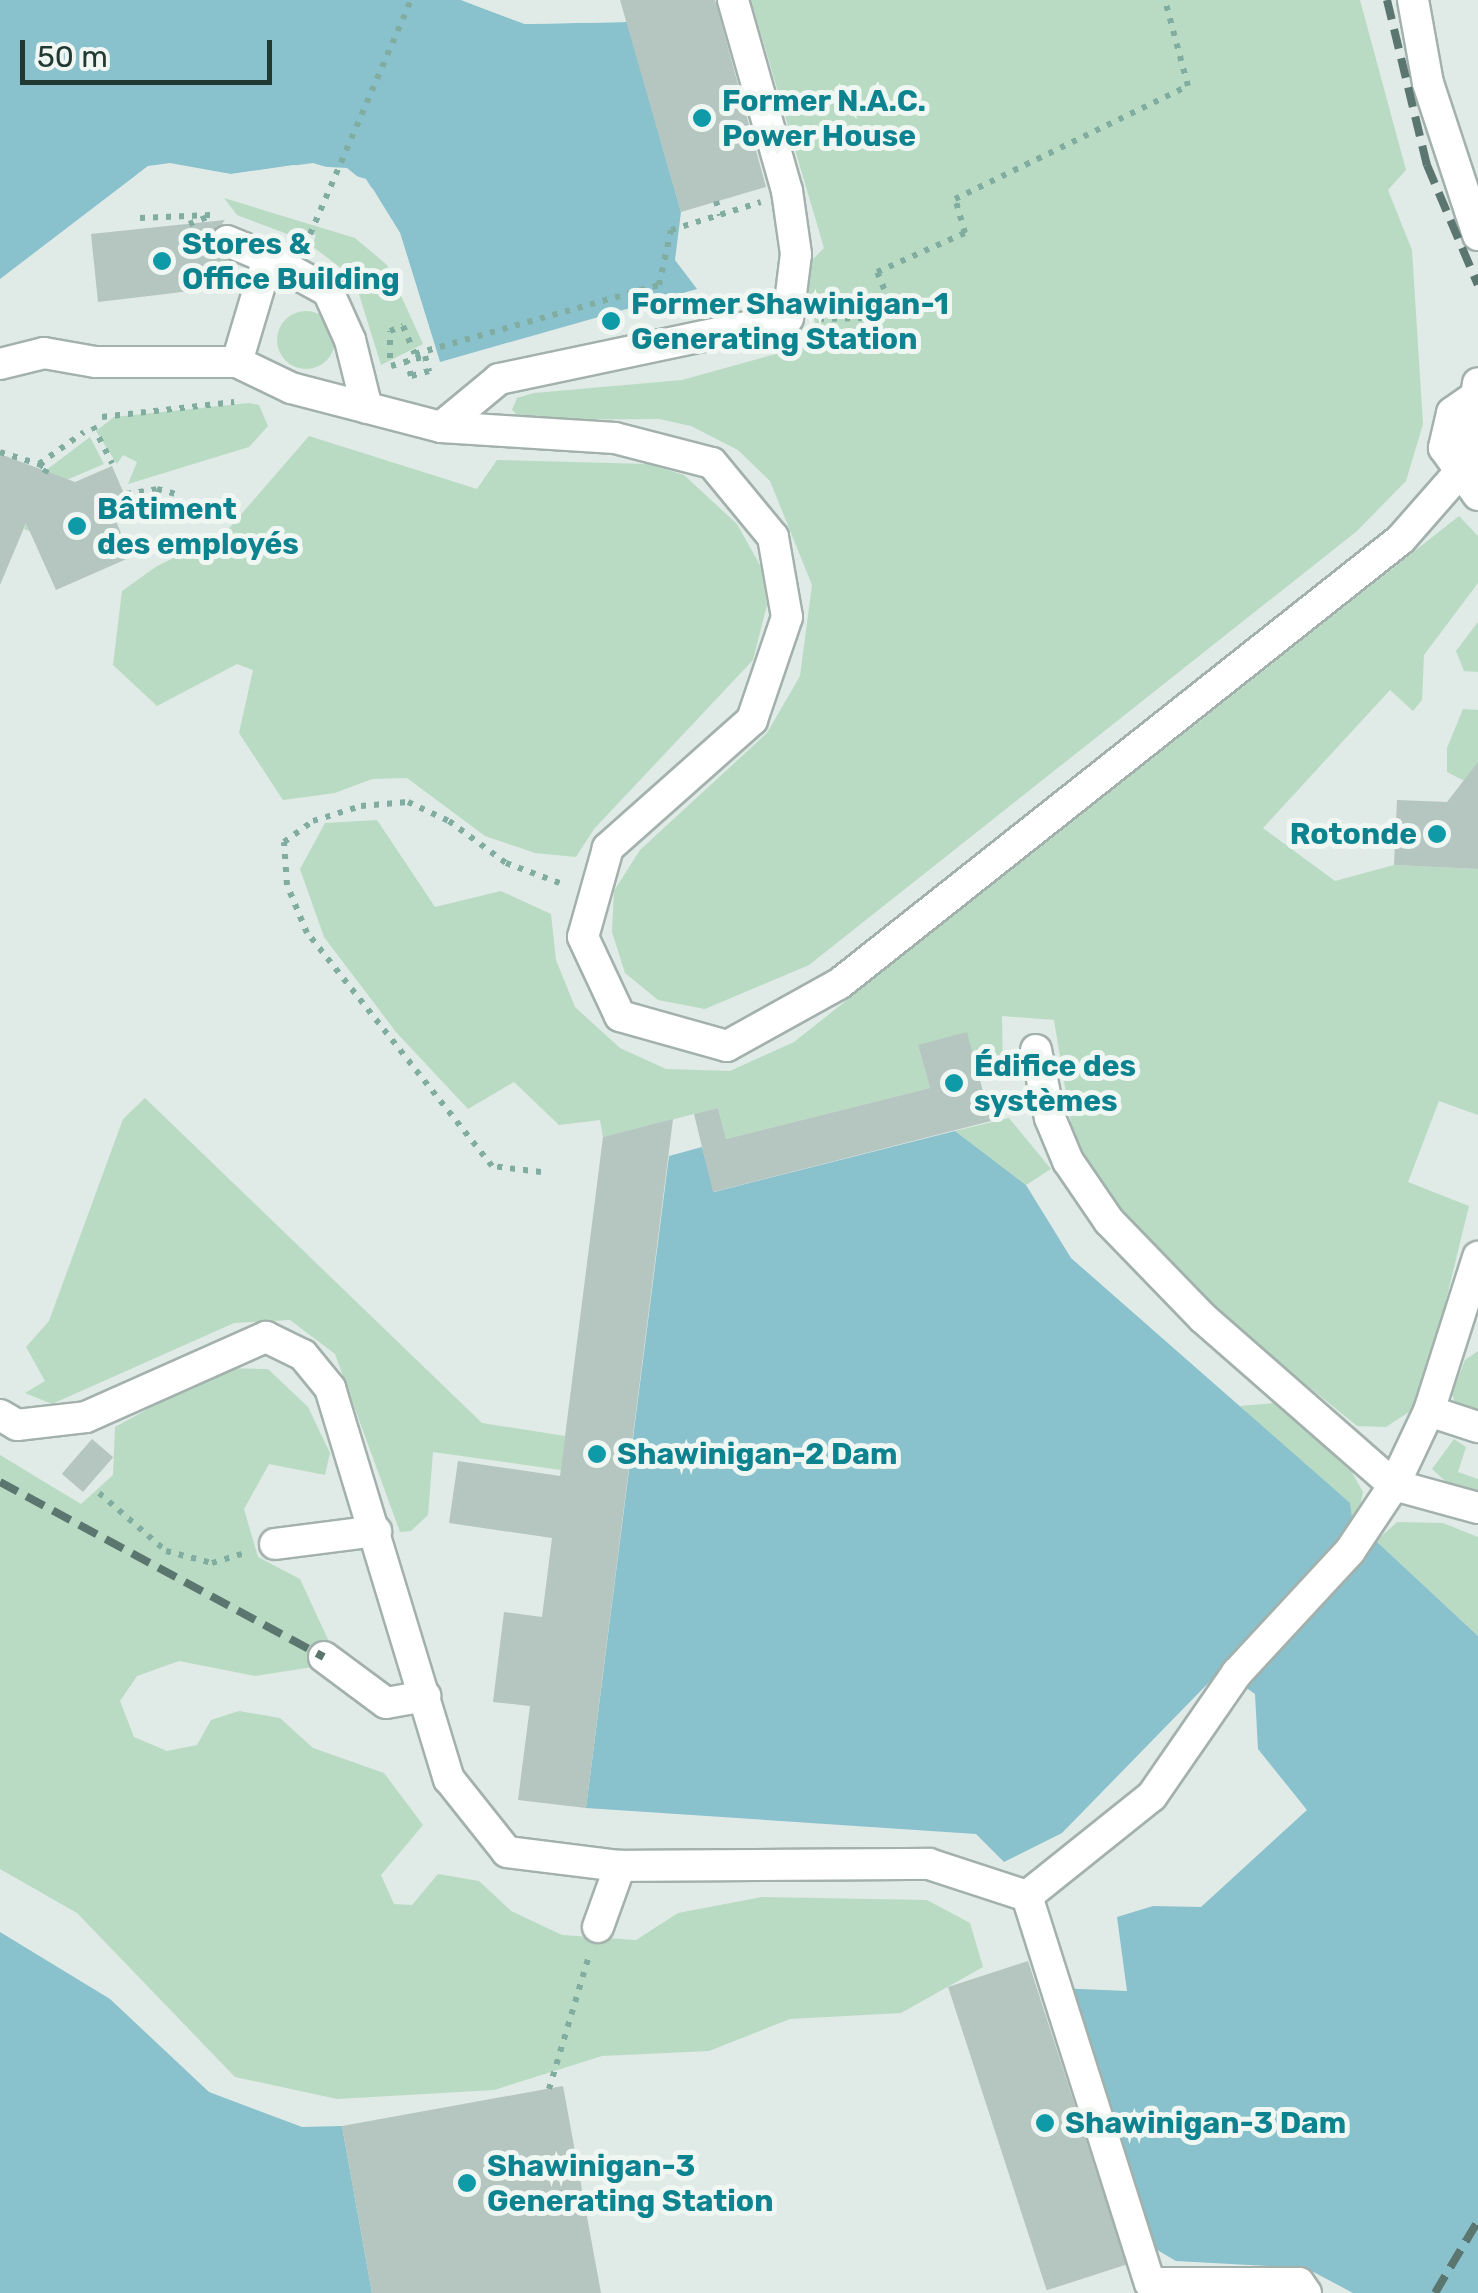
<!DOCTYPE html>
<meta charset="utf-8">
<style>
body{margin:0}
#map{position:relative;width:1478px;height:2293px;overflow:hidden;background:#e0eae6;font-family:Rubik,sans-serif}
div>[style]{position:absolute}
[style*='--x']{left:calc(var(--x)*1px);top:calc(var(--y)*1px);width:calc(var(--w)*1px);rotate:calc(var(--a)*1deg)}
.green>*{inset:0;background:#b9dbc3}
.round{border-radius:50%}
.water>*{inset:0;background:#89c1cd}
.pier>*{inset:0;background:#e0eae6}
.building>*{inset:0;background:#b5c5bf;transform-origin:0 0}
.path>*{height:6px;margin-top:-3px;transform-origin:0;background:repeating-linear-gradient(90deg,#81aca0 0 5px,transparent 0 13px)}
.roads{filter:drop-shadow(2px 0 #a3b1ad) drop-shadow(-2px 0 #a3b1ad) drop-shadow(0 2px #a3b1ad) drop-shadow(0 -2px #a3b1ad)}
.minor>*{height:30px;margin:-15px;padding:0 15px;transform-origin:15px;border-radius:15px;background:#fff}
.rail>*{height:8px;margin-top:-4px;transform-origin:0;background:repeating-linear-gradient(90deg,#5b756f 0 20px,transparent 0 30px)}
.dots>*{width:28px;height:28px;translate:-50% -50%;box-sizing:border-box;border:5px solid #f0f7f3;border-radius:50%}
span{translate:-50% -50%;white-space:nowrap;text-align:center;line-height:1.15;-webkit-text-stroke:10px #f0f7f3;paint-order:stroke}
.culture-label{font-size:30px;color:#0d838f;font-weight:700}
.left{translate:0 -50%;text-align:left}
.right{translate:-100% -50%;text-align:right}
.scale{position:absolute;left:20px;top:40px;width:252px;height:45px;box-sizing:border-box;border:5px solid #213933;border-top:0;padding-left:12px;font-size:30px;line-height:35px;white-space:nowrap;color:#213933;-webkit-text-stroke:8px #f0f7f3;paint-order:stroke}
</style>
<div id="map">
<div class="green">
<div style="clip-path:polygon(751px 0,1360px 0,1406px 170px,1388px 190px,1412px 250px,1423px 424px,1406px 481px,1357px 531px,809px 965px,705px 1009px,658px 1000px,625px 973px,612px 932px,614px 891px,640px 850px,767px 733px,800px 676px,812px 585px,770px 481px,738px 450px,691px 426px,659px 419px,523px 420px,512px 410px,517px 398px,534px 393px,682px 380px,819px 342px,807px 285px,811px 261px,824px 248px)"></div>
<div style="clip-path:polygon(224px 198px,355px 238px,387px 265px,423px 344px,381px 365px,354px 278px,312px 246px,316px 235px,301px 230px,298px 238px,237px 215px)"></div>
<div class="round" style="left:277px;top:311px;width:58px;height:58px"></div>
<div style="clip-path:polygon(249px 403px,259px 405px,268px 426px,249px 447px,128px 484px,137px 462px,123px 455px,117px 464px,96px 431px,114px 417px)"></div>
<div style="clip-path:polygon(309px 436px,477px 489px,497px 460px,648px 464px,684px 475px,737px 524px,761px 567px,767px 605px,753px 660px,594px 829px,576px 857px,535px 853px,485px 836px,407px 778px,372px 779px,335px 793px,283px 800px,239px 733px,253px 670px,237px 664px,157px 706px,113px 665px,122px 591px,157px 566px,225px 533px)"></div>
<div style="clip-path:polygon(90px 437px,104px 464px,57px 484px,34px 533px,24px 529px,45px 471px)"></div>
<div style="clip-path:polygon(1459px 516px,1478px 536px,1478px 583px,1424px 655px,1422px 700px,1413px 711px,1390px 690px,1263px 828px,1335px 881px,1394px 865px,1478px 869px,1478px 1115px,1439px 1101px,1408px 1182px,1469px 1206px,1427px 1378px,1409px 1412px,1386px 1427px,1357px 1426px,1240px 1331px,1132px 1224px,1074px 1142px,1054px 1020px,1002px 1016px,1003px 1073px,979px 1078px,918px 1045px,930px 1088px,726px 1139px,718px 1108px,603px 1137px,600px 1120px,559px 1125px,514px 1082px,468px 1109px,396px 1032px,324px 937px,300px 869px,325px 823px,377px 820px,435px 907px,501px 891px,551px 914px,556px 960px,575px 1007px,620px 1048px,666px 1069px,730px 1071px,794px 1042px)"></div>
<div style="clip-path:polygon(1478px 622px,1478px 672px,1464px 671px,1456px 651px)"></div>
<div style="clip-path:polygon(1463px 709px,1478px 710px,1478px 788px,1447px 772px,1447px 748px)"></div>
<div style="clip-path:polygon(145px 1098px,482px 1423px,565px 1436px,561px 1470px,433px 1452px,428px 1515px,411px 1531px,400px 1532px,335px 1354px,290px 1320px,234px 1323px,52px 1404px,25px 1393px,45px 1381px,26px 1347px,49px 1321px,123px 1119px)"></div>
<div style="clip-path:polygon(1009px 1118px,1051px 1169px,1026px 1185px,955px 1131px)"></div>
<div style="clip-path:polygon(1478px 1351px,1478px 1409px,1477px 1412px,1456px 1406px,1452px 1394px,1465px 1360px)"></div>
<div style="clip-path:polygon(223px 1368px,268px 1369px,308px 1407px,330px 1453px,325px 1475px,269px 1464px,244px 1509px,258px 1557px,300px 1579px,331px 1646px,319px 1666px,255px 1676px,179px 1661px,137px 1676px,120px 1701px,134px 1737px,167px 1751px,197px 1745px,211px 1720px,239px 1711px,280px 1718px,313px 1748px,384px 1773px,423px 1825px,381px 1875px,394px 1904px,412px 1905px,438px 1874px,479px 1881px,511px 1911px,562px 1935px,636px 1940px,678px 1913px,762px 1897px,927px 1900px,970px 1923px,983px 1967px,901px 2013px,790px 2019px,709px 2051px,602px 2056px,494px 2090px,337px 2099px,235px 2077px,77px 1913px,0 1869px,0 1455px,81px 1504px,113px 1475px,115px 1427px)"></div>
<div style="clip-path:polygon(1275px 1403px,1350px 1469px,1363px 1492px,1356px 1525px,1240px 1406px)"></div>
<div style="clip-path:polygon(1454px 1439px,1466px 1447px,1458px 1472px,1478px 1479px,1478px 1497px,1454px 1489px,1432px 1469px)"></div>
<div style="clip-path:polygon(1397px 1522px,1443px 1523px,1478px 1537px,1478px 1636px,1376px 1541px)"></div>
</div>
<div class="water">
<div style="clip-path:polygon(0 0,461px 0,525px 24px,627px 22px,681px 212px,675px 260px,697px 289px,440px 362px,400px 233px,373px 189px,347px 168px,293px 165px,231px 174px,148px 166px,0 279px)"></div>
<div style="clip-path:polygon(955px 1131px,1026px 1185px,1071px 1258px,1350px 1503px,1357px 1558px,1376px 1541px,1478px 1636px,1478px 2293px,1353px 2293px,1306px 2268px,1176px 2261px,1154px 2248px,1056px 1988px,1127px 1991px,1117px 1917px,1153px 1906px,1201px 1907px,1307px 1810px,1258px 1749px,1255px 1694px,1221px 1670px,1062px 1833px,1004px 1862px,976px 1834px,586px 1808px,669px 1156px,702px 1147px,714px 1192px)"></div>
<div style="clip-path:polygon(0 1932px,110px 1999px,209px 2092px,302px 2127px,342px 2126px,372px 2293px,0 2293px)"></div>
</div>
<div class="pier">
<div style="clip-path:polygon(461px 0,526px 19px,627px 22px,525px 24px)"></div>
<div style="clip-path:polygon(170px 163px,231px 174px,313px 163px,366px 179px,400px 233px,440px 362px,395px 235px,370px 192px,344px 173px,313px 168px,230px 179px,150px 171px,0 284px,148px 166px)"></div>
</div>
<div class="building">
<div style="clip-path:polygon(620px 0,715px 0,766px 187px,681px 212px)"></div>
<div style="clip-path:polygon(225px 220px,208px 242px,230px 263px,233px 286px,98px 302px,91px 234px)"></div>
<div style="clip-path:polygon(0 454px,75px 482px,112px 466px,132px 512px,115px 519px,131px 557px,56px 590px,26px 523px,0 585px)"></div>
<div style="clip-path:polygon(1478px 762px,1478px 869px,1394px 865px,1397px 800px,1447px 802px)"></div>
<div style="clip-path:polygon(967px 1032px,991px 1121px,713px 1192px,694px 1114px,718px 1108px,726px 1139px,930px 1088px,918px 1045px)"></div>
<div style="clip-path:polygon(673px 1119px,586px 1808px,518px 1800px,530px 1706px,493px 1702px,504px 1612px,542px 1617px,552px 1538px,449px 1523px,458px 1461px,560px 1476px,603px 1137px)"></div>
<div style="left:92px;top:1439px;width:28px;height:46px;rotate:41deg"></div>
<div style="left:1028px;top:1961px;width:319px;height:84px;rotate:72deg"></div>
<div style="clip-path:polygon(563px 2086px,601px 2293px,372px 2293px,342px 2126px)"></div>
</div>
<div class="path">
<div style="--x:716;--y:201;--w:15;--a:74"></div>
<div style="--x:140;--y:218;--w:71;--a:-2.4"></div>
<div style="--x:189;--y:224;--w:19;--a:-21"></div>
<div style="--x:305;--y:246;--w:268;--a:-66.7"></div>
<div style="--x:819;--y:319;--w:43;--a:-1.3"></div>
<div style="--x:862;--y:318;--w:32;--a:-32"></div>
<div style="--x:889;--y:301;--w:31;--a:-112"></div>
<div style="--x:877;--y:272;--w:96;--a:-23.9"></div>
<div style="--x:965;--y:233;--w:35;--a:-106"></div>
<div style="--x:955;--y:199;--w:259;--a:-25.9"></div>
<div style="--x:1188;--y:86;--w:89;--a:-105"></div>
<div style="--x:390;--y:358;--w:27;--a:-90"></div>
<div style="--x:390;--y:331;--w:14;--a:-21"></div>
<div style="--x:403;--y:326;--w:30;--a:67"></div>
<div style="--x:415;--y:354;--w:254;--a:-15.8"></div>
<div style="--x:659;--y:285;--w:56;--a:-77.7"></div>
<div style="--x:671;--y:230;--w:94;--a:-17.3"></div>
<div style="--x:391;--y:366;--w:35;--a:-16"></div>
<div style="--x:425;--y:356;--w:16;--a:75"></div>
<div style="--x:429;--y:371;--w:19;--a:164"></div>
<div style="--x:411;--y:376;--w:16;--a:-105"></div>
<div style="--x:102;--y:417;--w:133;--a:-6.5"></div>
<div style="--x:93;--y:426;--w:42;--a:62.8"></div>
<div style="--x:0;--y:452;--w:41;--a:17.1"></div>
<div style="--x:39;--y:464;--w:55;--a:-35.4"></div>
<div style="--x:39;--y:464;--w:9;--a:32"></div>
<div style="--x:47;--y:469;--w:8;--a:120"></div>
<div style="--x:126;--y:494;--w:31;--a:-9"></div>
<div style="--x:157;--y:489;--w:24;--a:15"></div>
<div style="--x:541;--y:1172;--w:49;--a:-173"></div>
<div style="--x:492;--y:1166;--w:298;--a:-128.4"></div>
<div style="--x:307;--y:933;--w:52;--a:-112.6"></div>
<div style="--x:287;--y:885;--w:43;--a:-94"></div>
<div style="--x:284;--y:842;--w:36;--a:-36"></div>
<div style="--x:313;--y:821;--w:50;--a:-17.4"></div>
<div style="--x:361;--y:806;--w:47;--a:-4.9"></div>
<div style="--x:408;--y:802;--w:45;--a:24.9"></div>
<div style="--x:449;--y:821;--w:71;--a:36.4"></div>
<div style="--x:506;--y:863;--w:63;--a:20.4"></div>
<div style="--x:99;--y:1493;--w:89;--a:40.9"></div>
<div style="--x:166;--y:1551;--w:48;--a:14.6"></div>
<div style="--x:212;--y:1563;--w:34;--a:-17"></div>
<div style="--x:549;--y:2089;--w:139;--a:-73.3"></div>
</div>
<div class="roads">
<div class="minor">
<div style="--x:1413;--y:0;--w:84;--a:79.8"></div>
<div style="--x:1428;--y:83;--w:160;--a:71.8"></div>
<div style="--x:227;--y:241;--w:44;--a:22.5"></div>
<div style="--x:237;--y:362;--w:109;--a:-73.4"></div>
<div style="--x:268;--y:258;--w:68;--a:28.8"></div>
<div style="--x:328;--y:291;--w:54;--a:65.8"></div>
<div style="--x:350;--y:340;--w:70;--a:76"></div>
<div style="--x:0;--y:364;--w:45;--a:-14"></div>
<div style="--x:44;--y:353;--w:52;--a:10"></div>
<div style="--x:95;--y:362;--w:142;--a:0"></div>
<div style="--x:237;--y:362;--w:60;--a:25.7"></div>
<div style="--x:291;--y:388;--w:155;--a:14.6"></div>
<div style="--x:441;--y:427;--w:174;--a:3.6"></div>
<div style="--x:615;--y:438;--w:100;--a:14.5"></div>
<div style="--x:712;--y:463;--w:96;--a:50.5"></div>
<div style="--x:773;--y:537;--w:81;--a:80.1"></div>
<div style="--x:787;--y:617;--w:109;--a:108.8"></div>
<div style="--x:752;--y:720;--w:193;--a:138.4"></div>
<div style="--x:608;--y:848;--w:92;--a:105.7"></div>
<div style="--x:583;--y:937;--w:87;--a:64.9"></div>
<div style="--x:620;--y:1016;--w:111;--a:15.7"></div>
<div style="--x:727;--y:1046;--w:128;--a:-29"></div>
<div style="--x:839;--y:984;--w:717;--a:-38.37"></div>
<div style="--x:1401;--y:539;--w:96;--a:-48.8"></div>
<div style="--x:1464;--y:467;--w:85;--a:-80.5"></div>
<div style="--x:1476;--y:396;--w:29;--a:145"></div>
<div style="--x:1452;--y:413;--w:36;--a:103"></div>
<div style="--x:1444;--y:448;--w:58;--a:54.1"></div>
<div style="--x:441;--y:427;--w:75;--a:-39.6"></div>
<div style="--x:499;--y:379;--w:295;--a:-11.9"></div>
<div style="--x:788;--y:318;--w:64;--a:-82.9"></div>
<div style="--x:796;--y:254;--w:64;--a:-98.1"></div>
<div style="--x:787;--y:191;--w:198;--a:-105.8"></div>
<div style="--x:1036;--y:1050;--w:69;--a:78.4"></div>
<div style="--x:1050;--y:1118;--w:47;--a:67.3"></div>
<div style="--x:1068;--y:1161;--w:73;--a:55.7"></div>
<div style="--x:1109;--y:1221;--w:135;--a:45.9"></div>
<div style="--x:1203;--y:1318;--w:254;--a:41.2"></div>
<div style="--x:1394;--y:1485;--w:87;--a:15.3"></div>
<div style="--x:1429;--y:1411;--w:52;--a:18.1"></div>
<div style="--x:0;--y:1415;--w:20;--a:30"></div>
<div style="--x:17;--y:1425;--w:69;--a:-6.6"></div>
<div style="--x:86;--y:1417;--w:197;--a:-24"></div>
<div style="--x:266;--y:1337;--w:41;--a:25.9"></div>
<div style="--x:303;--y:1355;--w:43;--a:50.7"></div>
<div style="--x:330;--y:1388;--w:409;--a:73.1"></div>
<div style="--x:449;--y:1779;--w:93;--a:51.5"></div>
<div style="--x:507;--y:1852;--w:114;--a:7.1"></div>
<div style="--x:620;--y:1866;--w:309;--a:-0.4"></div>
<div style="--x:929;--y:1864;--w:103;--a:18.1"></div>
<div style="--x:1027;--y:1896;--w:160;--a:-38.7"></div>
<div style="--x:1152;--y:1796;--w:150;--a:-55.4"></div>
<div style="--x:1237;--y:1673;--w:166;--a:-47.2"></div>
<div style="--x:1350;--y:1551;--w:79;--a:-56.3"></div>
<div style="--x:1394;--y:1485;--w:82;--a:-64.7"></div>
<div style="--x:1429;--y:1411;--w:162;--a:-72.3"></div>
<div style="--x:275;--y:1544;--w:102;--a:-7.3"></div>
<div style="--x:324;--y:1657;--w:77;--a:36.6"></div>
<div style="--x:386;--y:1703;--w:40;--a:-10"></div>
<div style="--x:1027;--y:1896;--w:406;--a:72.4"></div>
<div style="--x:1150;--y:2283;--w:149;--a:0"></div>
<div style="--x:1299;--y:2283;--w:12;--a:55"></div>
<div style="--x:598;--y:1927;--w:65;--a:-70.2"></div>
</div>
</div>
<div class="rail">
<div style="--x:1387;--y:0;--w:170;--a:76.4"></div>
<div style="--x:1427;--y:165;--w:130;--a:67"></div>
<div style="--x:0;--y:1482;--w:368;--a:28.4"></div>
<div style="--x:1435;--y:2293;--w:84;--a:-59.2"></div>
</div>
<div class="dots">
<div style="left:702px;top:118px;background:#0f9aa8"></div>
<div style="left:162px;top:261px;background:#0f9aa8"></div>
<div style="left:611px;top:321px;background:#0f9aa8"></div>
<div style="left:77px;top:526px;background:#0f9aa8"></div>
<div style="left:1437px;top:834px;background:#0f9aa8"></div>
<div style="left:954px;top:1083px;background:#0f9aa8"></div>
<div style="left:597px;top:1454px;background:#0f9aa8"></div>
<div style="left:1045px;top:2123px;background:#0f9aa8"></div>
<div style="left:467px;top:2183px;background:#0f9aa8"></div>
</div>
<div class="culture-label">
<span class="left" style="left:722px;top:118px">Former N.A.C.<br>Power House</span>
<span class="left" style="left:182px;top:261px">Stores &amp;<br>Office Building</span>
<span class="left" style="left:631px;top:321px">Former Shawinigan-1<br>Generating Station</span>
<span class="left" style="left:97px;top:526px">Bâtiment<br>des employés</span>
<span class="right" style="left:1417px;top:834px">Rotonde</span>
<span class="left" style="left:974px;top:1083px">Édifice des<br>systèmes</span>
<span class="left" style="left:617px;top:1454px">Shawinigan-2 Dam</span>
<span class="left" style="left:1065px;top:2123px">Shawinigan-3 Dam</span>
<span class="left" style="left:487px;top:2183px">Shawinigan-3<br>Generating Station</span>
</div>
<div class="scale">50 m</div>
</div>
